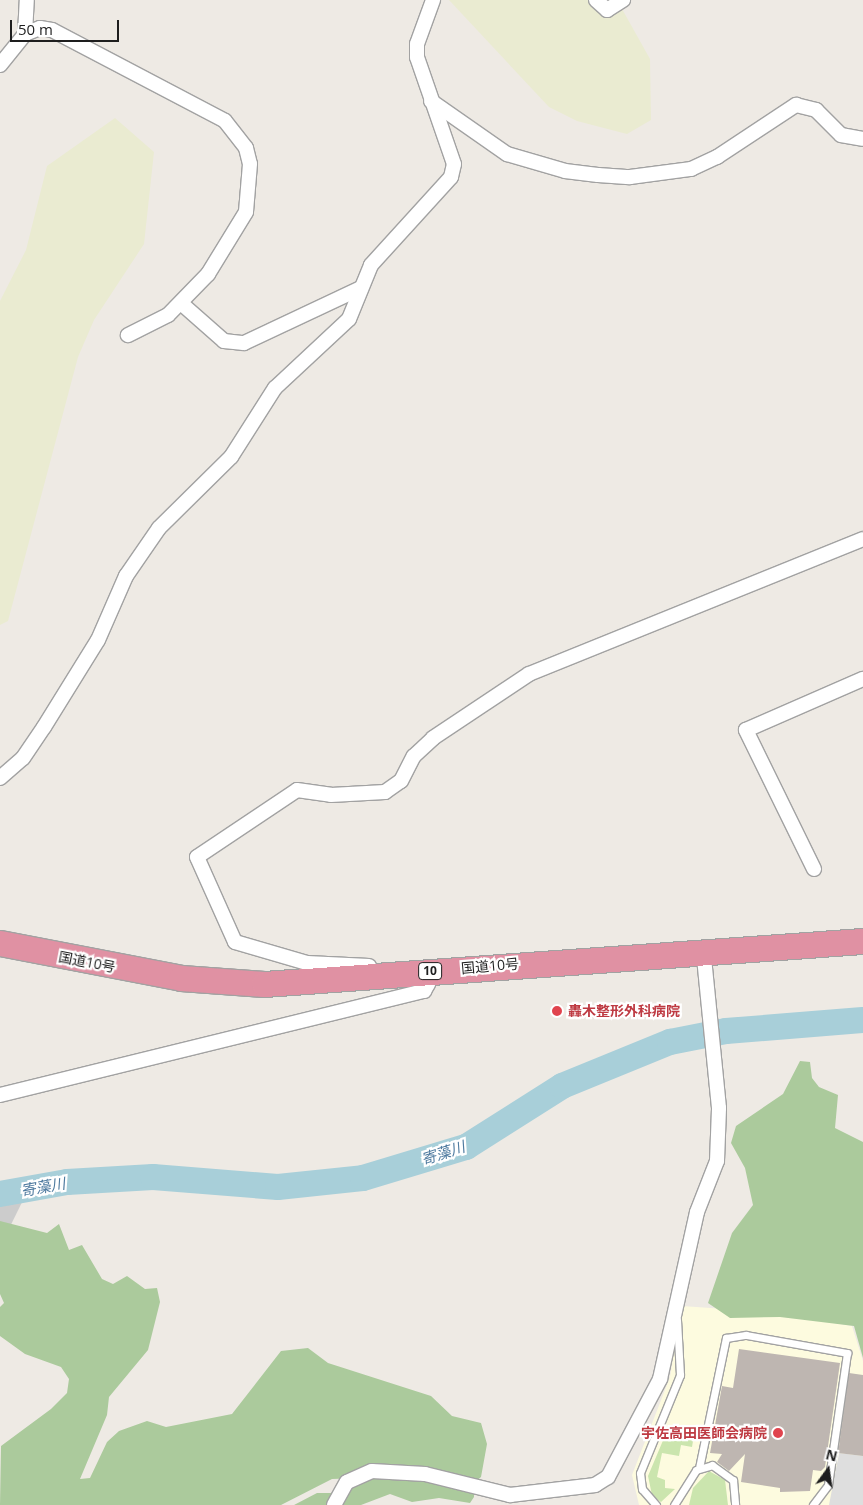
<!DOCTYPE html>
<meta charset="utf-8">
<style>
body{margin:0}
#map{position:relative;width:863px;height:1505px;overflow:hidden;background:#eeeae4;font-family:"Open Sans","Noto Sans JP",sans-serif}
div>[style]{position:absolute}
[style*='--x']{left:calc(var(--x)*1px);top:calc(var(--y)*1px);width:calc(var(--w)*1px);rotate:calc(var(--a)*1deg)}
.education>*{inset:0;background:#fdfbdf}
.religious>*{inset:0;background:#ccc}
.farmland>*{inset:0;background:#eaebd1}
.grass>*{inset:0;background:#cbe5ae}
.forest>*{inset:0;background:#abca9c}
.parking>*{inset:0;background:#dedede}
.river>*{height:26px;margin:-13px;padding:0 13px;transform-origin:13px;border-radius:13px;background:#a8cfd9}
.building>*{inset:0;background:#beb6b1}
.roads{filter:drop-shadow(1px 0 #a2a2a2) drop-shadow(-1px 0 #a2a2a2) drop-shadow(0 1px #a2a2a2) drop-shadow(0 -1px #a2a2a2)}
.lane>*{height:7px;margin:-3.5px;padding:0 3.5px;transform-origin:3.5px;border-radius:3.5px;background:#fff}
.street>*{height:14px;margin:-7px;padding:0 7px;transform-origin:7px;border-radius:7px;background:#fff}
.highway>*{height:25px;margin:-12.5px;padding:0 12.5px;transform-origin:12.5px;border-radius:12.5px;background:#e091a3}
.dots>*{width:14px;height:14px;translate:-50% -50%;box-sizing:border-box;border:2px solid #fff;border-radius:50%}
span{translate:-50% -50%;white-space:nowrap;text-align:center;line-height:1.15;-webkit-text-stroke:4.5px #fff;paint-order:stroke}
.shield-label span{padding:1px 4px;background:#fff;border:1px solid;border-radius:4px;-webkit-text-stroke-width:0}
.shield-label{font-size:12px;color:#1e1e1e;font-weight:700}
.street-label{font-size:14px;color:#1e1e1e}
.health-label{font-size:14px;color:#be3a42;font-weight:700}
.left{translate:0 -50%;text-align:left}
.right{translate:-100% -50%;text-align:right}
.water-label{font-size:15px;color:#4e7a9f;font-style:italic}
.north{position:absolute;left:803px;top:1445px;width:50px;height:50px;-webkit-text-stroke:4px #fff;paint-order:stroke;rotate:14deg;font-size:14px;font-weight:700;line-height:20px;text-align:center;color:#1e1e1e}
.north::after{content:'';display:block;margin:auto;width:18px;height:22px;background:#1e1e1e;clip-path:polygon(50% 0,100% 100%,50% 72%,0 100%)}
.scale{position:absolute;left:10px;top:20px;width:109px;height:22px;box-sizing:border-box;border:2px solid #1e1e1e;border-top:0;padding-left:6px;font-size:15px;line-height:18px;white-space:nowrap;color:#1e1e1e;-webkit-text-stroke:4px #fff;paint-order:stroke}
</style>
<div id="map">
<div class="education">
<div style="clip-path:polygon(682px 1306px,769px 1312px,852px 1326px,863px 1361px,863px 1505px,639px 1505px,632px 1475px,670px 1377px)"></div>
</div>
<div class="religious">
<div style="clip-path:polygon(29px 1188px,0 1247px,0 1195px)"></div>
</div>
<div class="farmland">
<div style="clip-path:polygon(449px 0,617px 0,650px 59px,651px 120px,627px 134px,577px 121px,549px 107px)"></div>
<div style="clip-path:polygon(115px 118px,154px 152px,144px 244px,94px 320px,78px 357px,8px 621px,0 625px,0 301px,26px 250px,47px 166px)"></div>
</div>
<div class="grass">
<div style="clip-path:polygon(667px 1431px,693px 1441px,692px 1447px,681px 1445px,679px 1456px,662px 1453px,657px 1477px,665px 1480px,665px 1488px,675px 1489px,661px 1502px,652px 1495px,648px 1476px)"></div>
<div style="clip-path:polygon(709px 1471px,725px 1480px,728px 1505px,689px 1505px,693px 1488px)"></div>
</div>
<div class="forest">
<div style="clip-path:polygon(800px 1061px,810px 1062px,812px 1078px,819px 1087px,838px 1095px,835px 1128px,863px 1142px,863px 1358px,854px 1326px,780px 1317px,730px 1318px,708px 1303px,732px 1233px,753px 1205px,745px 1168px,731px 1143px,736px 1126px,783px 1094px)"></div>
<div style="clip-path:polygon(0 1221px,47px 1233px,59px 1224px,69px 1250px,82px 1245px,102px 1279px,113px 1284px,127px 1276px,145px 1289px,157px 1288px,160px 1302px,148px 1350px,109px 1397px,107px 1415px,80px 1479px,90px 1478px,107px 1442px,119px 1431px,147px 1421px,166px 1427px,232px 1414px,281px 1351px,308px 1348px,328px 1363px,431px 1396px,452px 1416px,481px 1423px,487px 1444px,481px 1477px,475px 1482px,446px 1475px,332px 1479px,281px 1505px,0 1505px,1px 1446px,51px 1409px,67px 1393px,69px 1379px,61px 1367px,25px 1354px,0 1336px,0 1307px,4px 1303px,0 1294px)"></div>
<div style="clip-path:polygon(373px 1476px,411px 1476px,474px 1492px,474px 1497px,470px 1503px,439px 1498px,412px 1502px,390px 1494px,361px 1505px,294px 1505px,317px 1493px,335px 1493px)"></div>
</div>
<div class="parking">
<div style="clip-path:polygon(839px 1453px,863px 1456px,863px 1505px,829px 1505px)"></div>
</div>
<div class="river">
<div style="--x:0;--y:1194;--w:68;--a:-10.2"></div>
<div style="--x:67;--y:1182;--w:86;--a:-3.3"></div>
<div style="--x:153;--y:1177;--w:125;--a:4.6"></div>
<div style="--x:278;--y:1187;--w:85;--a:-6"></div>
<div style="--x:363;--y:1178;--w:108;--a:-16.8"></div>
<div style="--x:466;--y:1147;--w:114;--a:-32.4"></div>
<div style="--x:562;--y:1086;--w:117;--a:-22.2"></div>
<div style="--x:670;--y:1042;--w:57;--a:-11.1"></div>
<div style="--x:726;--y:1031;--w:137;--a:-4.6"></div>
</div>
<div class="building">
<div style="clip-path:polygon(739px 1349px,840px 1363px,825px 1467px,821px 1471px,813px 1470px,810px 1491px,780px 1492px,780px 1488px,741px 1482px,745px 1454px,729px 1471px,717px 1462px,722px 1454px,710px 1453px,722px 1386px,733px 1388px)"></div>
<div style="clip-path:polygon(849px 1373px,863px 1375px,863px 1456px,838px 1453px)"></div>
</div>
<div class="roads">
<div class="lane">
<div style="--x:699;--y:1468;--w:133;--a:-78.3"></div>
<div style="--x:726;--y:1338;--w:20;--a:-9"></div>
<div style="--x:746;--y:1335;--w:103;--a:10.1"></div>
<div style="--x:847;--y:1353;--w:133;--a:98.2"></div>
<div style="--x:828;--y:1485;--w:25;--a:127"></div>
<div style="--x:656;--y:1505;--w:21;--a:-131"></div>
<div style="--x:642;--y:1489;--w:16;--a:-97"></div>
<div style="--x:640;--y:1473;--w:106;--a:-67.8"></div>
<div style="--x:680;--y:1375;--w:55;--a:-93.1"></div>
<div style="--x:674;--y:1505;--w:41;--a:-57.8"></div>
<div style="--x:696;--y:1470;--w:17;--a:-17"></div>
<div style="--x:712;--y:1465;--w:26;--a:36"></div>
<div style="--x:733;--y:1480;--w:25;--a:85"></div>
</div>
<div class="street">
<div style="--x:596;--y:0;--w:15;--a:42"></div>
<div style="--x:607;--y:10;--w:19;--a:-32"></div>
<div style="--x:25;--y:34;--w:34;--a:-87"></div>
<div style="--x:0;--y:65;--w:40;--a:-51"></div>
<div style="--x:25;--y:34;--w:16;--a:-22"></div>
<div style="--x:40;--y:28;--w:12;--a:9"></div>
<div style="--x:52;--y:30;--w:195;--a:27.7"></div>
<div style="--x:225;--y:121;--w:34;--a:52"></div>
<div style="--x:246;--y:148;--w:16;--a:76"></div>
<div style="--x:250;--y:164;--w:48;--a:94.8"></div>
<div style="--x:246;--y:212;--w:73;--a:121.5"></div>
<div style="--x:208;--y:274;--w:57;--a:134.3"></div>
<div style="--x:168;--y:315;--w:45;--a:153.4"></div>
<div style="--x:431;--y:101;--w:93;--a:34.9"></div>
<div style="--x:507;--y:154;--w:60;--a:16.3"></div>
<div style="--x:565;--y:171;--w:33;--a:7"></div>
<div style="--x:598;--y:175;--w:32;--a:4"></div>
<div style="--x:630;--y:177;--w:62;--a:-7.5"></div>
<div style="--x:691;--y:169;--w:29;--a:-25"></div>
<div style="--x:717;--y:157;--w:95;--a:-33.4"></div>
<div style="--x:796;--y:105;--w:21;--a:14"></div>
<div style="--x:816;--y:110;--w:35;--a:45"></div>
<div style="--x:841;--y:135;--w:22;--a:10"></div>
<div style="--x:182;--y:304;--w:56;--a:41.4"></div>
<div style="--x:224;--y:341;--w:20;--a:6"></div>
<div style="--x:244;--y:343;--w:129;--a:-25.2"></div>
<div style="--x:0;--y:778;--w:30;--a:-41"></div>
<div style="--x:23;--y:758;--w:37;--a:-56"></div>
<div style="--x:44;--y:727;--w:102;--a:-58.2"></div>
<div style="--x:98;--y:640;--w:70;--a:-66.4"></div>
<div style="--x:126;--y:576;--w:58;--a:-55.5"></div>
<div style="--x:159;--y:528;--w:101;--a:-44.6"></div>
<div style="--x:231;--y:457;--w:82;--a:-57.5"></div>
<div style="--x:275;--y:388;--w:101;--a:-43"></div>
<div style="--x:349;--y:319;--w:58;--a:-67.8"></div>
<div style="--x:371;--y:265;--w:119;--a:-47.7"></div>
<div style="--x:451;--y:177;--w:13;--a:-77"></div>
<div style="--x:454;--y:164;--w:113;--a:-109.1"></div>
<div style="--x:417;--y:57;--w:13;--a:-90"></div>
<div style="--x:417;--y:44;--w:47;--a:-70"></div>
<div style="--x:814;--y:869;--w:155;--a:-116.1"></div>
<div style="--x:746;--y:730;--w:128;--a:-23.6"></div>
<div style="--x:369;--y:966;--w:62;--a:-177.2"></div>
<div style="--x:307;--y:963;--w:75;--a:-163.7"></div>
<div style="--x:235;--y:942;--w:93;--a:-114.1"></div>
<div style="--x:197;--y:857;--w:120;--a:-33.8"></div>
<div style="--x:297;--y:790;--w:34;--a:8"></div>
<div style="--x:331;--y:795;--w:54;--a:-3.2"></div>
<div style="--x:385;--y:792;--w:19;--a:-35"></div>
<div style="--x:401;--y:781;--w:28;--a:-63"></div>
<div style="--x:414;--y:756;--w:26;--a:-43"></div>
<div style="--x:433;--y:738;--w:115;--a:-33.7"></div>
<div style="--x:529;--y:674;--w:360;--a:-22"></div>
<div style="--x:0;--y:1095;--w:437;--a:-13.8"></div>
<div style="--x:424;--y:991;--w:8;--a:-60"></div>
<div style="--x:428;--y:984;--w:13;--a:-103"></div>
<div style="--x:334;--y:1505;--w:26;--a:-61"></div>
<div style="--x:347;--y:1482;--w:27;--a:-24"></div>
<div style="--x:372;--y:1471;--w:53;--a:3.2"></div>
<div style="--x:425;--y:1474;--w:88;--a:13.9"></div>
<div style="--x:510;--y:1495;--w:86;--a:-6.7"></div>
<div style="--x:595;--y:1485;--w:15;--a:-32"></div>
<div style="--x:608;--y:1477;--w:111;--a:-62"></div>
<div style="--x:660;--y:1379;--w:171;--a:-77.5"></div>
<div style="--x:697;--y:1212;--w:55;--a:-68.6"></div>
<div style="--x:717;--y:1161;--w:53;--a:-87.8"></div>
<div style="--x:719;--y:1108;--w:160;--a:-95.7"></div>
</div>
<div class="highway">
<div style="--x:0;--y:943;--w:184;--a:10.9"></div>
<div style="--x:181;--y:978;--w:83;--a:4.1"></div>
<div style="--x:264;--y:984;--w:601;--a:-4.11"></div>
</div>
</div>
<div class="dots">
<div style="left:557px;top:1011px;background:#e0444e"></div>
<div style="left:778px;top:1433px;background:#e0444e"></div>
</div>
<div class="shield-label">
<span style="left:430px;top:971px">10</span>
</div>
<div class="street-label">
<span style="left:87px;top:962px;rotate:11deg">国道10号</span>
<span style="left:490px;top:966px;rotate:-5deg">国道10号</span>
</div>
<div class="health-label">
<span class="left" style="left:568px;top:1011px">轟木整形外科病院</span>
<span class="right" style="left:767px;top:1433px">宇佐高田医師会病院</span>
</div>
<div class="water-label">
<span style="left:443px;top:1153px;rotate:-18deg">寄藻川</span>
<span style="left:43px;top:1187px;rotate:-10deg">寄藻川</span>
</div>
<div class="north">N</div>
<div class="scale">50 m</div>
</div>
